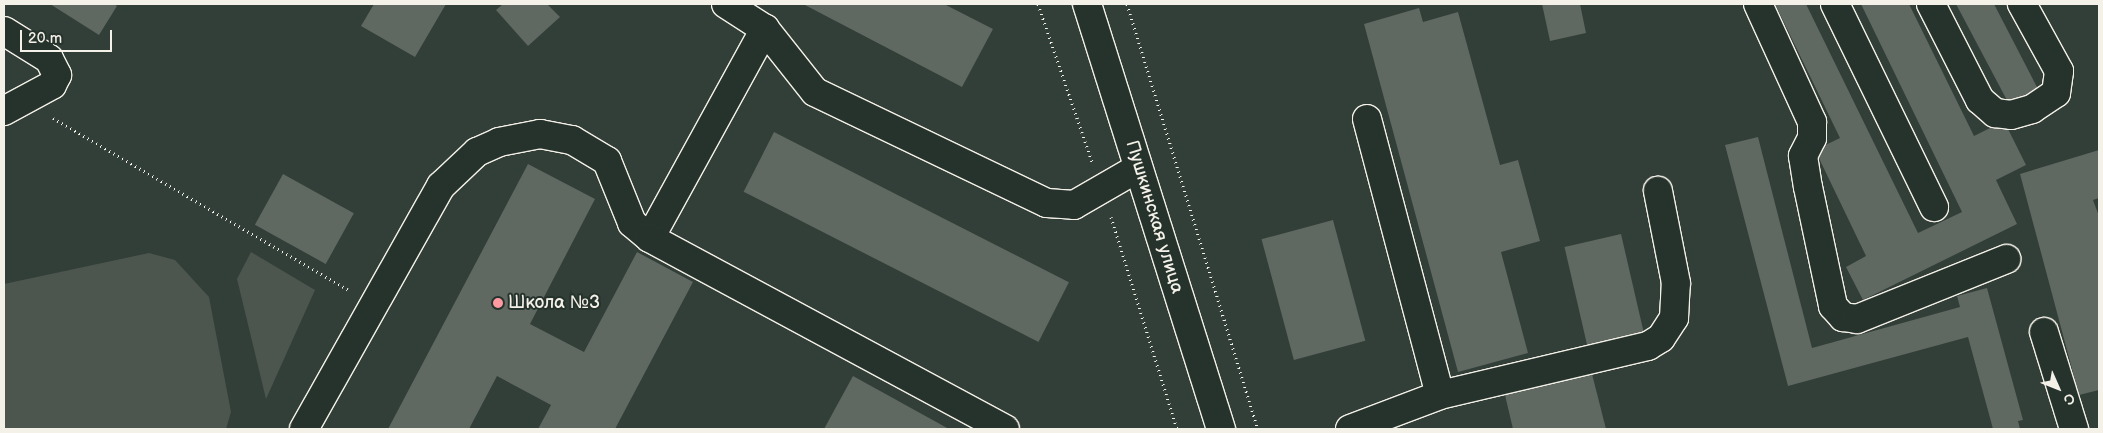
<!DOCTYPE html>
<meta charset="utf-8">
<style>
body{margin:0}
#map{position:relative;width:2103px;height:433px;overflow:hidden;background:#323e38;font-family:"Balsamiq Sans",sans-serif}
div>[style]{position:absolute}
[style*='--x']{left:calc(var(--x)*1px);top:calc(var(--y)*1px);width:calc(var(--w)*1px);rotate:calc(var(--a)*1deg)}
.green>*{inset:0;background:#4c564f}
.building>*{inset:0;background:#5f6861;transform-origin:0 0}
.path>*{height:3px;margin-top:-1.5px;transform-origin:0;background:repeating-linear-gradient(90deg,#f4f1e8 0 1px,transparent 0 5px)}
.roads{filter:drop-shadow(1px 0 #f4f1e8) drop-shadow(-1px 0 #f4f1e8) drop-shadow(0 1px #f4f1e8) drop-shadow(0 -1px #f4f1e8)}
.minor>*{height:28px;margin:-14px;padding:0 14px;transform-origin:14px;border-radius:14px;background:#26332d}
.major>*{height:28px;margin:-14px;padding:0 14px;transform-origin:14px;border-radius:14px;background:#26332d}
.dots>*{width:14px;height:14px;translate:-50% -50%;box-sizing:border-box;border:2px solid #26332d;border-radius:50%}
span{translate:-50% -50%;white-space:nowrap;text-align:center;line-height:1.15;-webkit-text-stroke:4px #26332d;paint-order:stroke}
.street-label{font-size:18px;color:#f4f1e8}
.poi-label{font-size:18px;color:#f4f1e8}
.left{translate:0 -50%;text-align:left}
.frame{position:absolute;inset:0;border:5px solid #f4f1e8;pointer-events:none}
.north{position:absolute;left:2033px;top:363px;width:50px;height:50px;-webkit-text-stroke:4px #26332d;paint-order:stroke;rotate:134deg;font-size:14px;font-weight:700;line-height:20px;text-align:center;color:#f4f1e8}
.north::after{content:'';display:block;margin:auto;width:18px;height:22px;background:#f4f1e8;clip-path:polygon(50% 0,100% 100%,50% 72%,0 100%)}
.scale{position:absolute;left:20px;top:30px;width:92px;height:22px;box-sizing:border-box;border:2px solid #f4f1e8;border-top:0;padding-left:6px;font-size:15px;line-height:18px;white-space:nowrap;color:#f4f1e8;-webkit-text-stroke:4px #26332d;paint-order:stroke}
</style>
<div id="map">
<div class="green">
<div style="clip-path:polygon(251px 252px,315px 290px,266px 399px,237px 279px)"></div>
<div style="clip-path:polygon(149px 253px,175px 260px,209px 297px,231px 412px,226px 429px,4px 429px,4px 284px)"></div>
</div>
<div class="building">
<div style="clip-path:polygon(50px 4px,114px 4px,117px 6px,99px 35px)"></div>
<div style="clip-path:polygon(374px 4px,446px 4px,415px 57px,361px 26px)"></div>
<div style="clip-path:polygon(503px 4px,547px 4px,560px 17px,528px 46px,496px 10px)"></div>
<div style="clip-path:polygon(803px 4px,944px 4px,993px 29px,962px 87px)"></div>
<div style="clip-path:polygon(1542px 4px,1580px 4px,1586px 33px,1550px 41px)"></div>
<div style="clip-path:polygon(1775px 4px,1806px 4px,1918px 233px,1962px 212px,1861px 4px,1909px 4px,1974px 136px,2004px 121px,2026px 165px,1996px 180px,2017px 224px,1863px 300px,1846px 267px,1866px 256px,1815px 150px,1840px 138px)"></div>
<div style="clip-path:polygon(1956px 4px,1994px 4px,2039px 91px,2010px 106px)"></div>
<div style="clip-path:polygon(1419px 8px,1423px 22px,1458px 12px,1500px 165px,1518px 160px,1540px 241px,1501px 252px,1528px 353px,1458px 372px,1364px 24px)"></div>
<div style="left:774px;top:132px;width:331px;height:67px;rotate:27deg"></div>
<div style="clip-path:polygon(1758px 137px,1812px 348px,1960px 307px,1957px 296px,1987px 288px,2023px 420px,2018px 421px,2020px 429px,1993px 429px,1968px 337px,1788px 386px,1725px 145px)"></div>
<div style="clip-path:polygon(2099px 150px,2099px 198px,2093px 200px,2099px 216px,2099px 390px,2079px 395px,2020px 174px)"></div>
<div style="clip-path:polygon(528px 164px,595px 199px,530px 324px,584px 352px,637px 252px,693px 282px,615px 429px,538px 429px,551px 405px,497px 376px,469px 429px,388px 429px)"></div>
<div style="left:283px;top:174px;width:81px;height:58px;rotate:29deg"></div>
<div style="left:1333px;top:220px;width:125px;height:74px;rotate:75deg"></div>
<div style="left:1621px;top:234px;width:103px;height:58px;rotate:77deg"></div>
<div style="clip-path:polygon(1591px 370px,1606px 429px,1513px 429px,1504px 391px)"></div>
<div style="clip-path:polygon(853px 376px,949px 429px,824px 429px)"></div>
</div>
<div class="path">
<div style="--x:1038;--y:4;--w:167;--a:71.1"></div>
<div style="--x:1127;--y:4;--w:445;--a:72.9"></div>
<div style="--x:53;--y:118;--w:344;--a:30.2"></div>
<div style="--x:1111;--y:217;--w:222;--a:72.7"></div>
</div>
<div class="roads">
<div class="minor">
<div style="--x:726;--y:4;--w:46;--a:32.7"></div>
<div style="--x:765;--y:29;--w:80;--a:51.6"></div>
<div style="--x:815;--y:92;--w:257;--a:25.6"></div>
<div style="--x:1047;--y:203;--w:27;--a:4"></div>
<div style="--x:1074;--y:205;--w:74;--a:-30"></div>
<div style="--x:1758;--y:4;--w:130;--a:65.4"></div>
<div style="--x:1812;--y:122;--w:16;--a:90"></div>
<div style="--x:1812;--y:138;--w:20;--a:117"></div>
<div style="--x:1803;--y:156;--w:31;--a:81"></div>
<div style="--x:1808;--y:187;--w:122;--a:78.1"></div>
<div style="--x:1833;--y:306;--w:15;--a:48"></div>
<div style="--x:1843;--y:317;--w:14;--a:8"></div>
<div style="--x:1857;--y:319;--w:161;--a:-21.9"></div>
<div style="--x:1835;--y:4;--w:226;--a:64"></div>
<div style="--x:1931;--y:4;--w:108;--a:63"></div>
<div style="--x:1980;--y:100;--w:20;--a:41"></div>
<div style="--x:1995;--y:113;--w:16;--a:7"></div>
<div style="--x:2011;--y:115;--w:22;--a:-16"></div>
<div style="--x:2032;--y:109;--w:29;--a:-34"></div>
<div style="--x:2056;--y:93;--w:22;--a:-82"></div>
<div style="--x:2059;--y:71;--w:77;--a:-118.9"></div>
<div style="--x:4;--y:31;--w:53;--a:31.9"></div>
<div style="--x:49;--y:59;--w:18;--a:63"></div>
<div style="--x:57;--y:75;--w:11;--a:117"></div>
<div style="--x:52;--y:85;--w:55;--a:151.6"></div>
<div style="--x:1367;--y:119;--w:285;--a:75.2"></div>
<div style="--x:650;--y:238;--w:239;--a:-61.2"></div>
<div style="--x:2044;--y:332;--w:102;--a:72.8"></div>
<div style="--x:304;--y:429;--w:279;--a:-60.6"></div>
<div style="--x:441;--y:186;--w:50;--a:-43.4"></div>
<div style="--x:477;--y:152;--w:24;--a:-24"></div>
<div style="--x:499;--y:142;--w:42;--a:-11"></div>
<div style="--x:540;--y:134;--w:33;--a:11"></div>
<div style="--x:572;--y:140;--w:41;--a:31"></div>
<div style="--x:607;--y:161;--w:67;--a:68"></div>
<div style="--x:632;--y:223;--w:23;--a:40"></div>
<div style="--x:650;--y:238;--w:403;--a:28.3"></div>
<div style="--x:1350;--y:429;--w:96;--a:-20.7"></div>
<div style="--x:1440;--y:395;--w:214;--a:-13.3"></div>
<div style="--x:1648;--y:346;--w:15;--a:-32"></div>
<div style="--x:1661;--y:338;--w:24;--a:-57"></div>
<div style="--x:1674;--y:318;--w:35;--a:-87"></div>
<div style="--x:1676;--y:283;--w:94;--a:-101.1"></div>
</div>
<div class="major">
<div style="--x:1087;--y:4;--w:446;--a:72.5"></div>
</div>
</div>
<div class="dots">
<div style="left:498px;top:303px;background:#ff9aa2"></div>
</div>
<div class="street-label">
<span style="left:1154px;top:217px;rotate:73deg">Пушкинская улица</span>
</div>
<div class="poi-label">
<span class="left" style="left:508px;top:303px">Школа №3</span>
</div>
<div class="frame"></div>
<div class="north">С</div>
<div class="scale">20 m</div>
</div>
